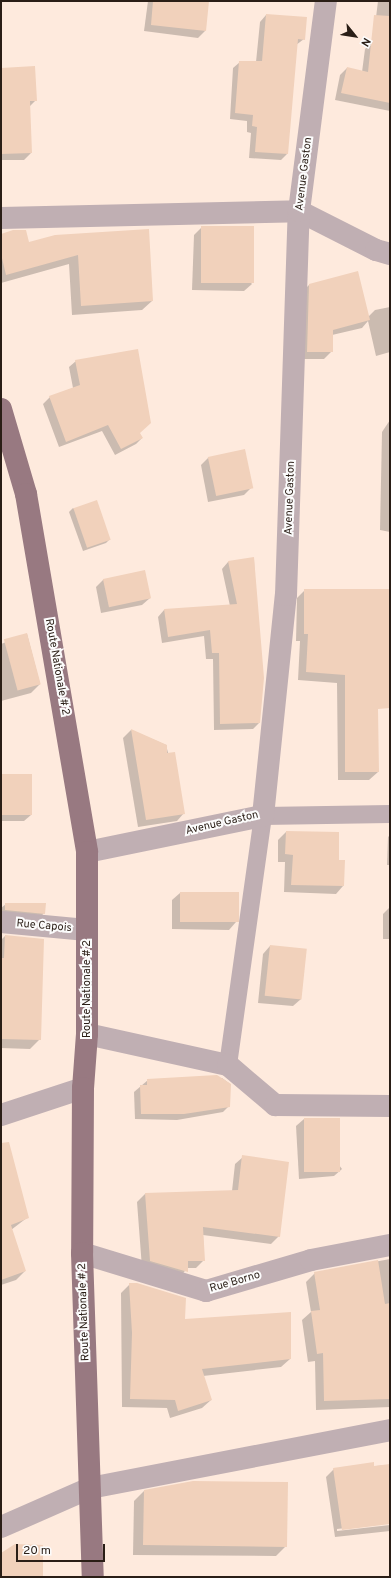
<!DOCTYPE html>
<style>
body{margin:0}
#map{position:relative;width:391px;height:1578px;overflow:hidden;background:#feeadd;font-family:Overpass,sans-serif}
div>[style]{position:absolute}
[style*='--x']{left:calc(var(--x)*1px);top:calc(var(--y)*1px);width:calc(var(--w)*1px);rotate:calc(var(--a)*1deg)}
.shadow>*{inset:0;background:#0003}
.building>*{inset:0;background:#f1d1bb;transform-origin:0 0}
.lane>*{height:18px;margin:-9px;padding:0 9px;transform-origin:9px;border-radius:9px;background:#c0afb3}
.street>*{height:22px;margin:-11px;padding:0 11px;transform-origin:11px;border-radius:11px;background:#c0afb3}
.primary>*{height:22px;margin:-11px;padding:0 11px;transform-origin:11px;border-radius:11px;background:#987981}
span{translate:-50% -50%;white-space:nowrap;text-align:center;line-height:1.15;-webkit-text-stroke:4px #fcfcfc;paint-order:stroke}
.street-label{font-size:11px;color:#2a1e16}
.frame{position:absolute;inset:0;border:2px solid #2a1e16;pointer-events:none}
.north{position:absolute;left:335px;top:16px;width:40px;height:40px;-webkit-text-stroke:3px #fcfcfc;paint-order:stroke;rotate:120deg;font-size:11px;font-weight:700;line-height:16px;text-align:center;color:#2a1e16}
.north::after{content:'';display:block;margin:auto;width:14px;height:18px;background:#2a1e16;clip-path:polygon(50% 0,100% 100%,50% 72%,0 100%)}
.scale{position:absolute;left:16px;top:1544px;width:89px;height:18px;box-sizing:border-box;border:2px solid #2a1e16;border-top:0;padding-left:5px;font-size:12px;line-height:14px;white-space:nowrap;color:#2a1e16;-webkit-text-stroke:3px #fcfcfc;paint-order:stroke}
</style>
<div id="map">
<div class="shadow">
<div style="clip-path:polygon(148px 1px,208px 1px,205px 31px,198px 38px,144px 31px)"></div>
<div style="clip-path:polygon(378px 1px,390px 1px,390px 111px,335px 100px,340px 75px,347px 68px,362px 72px,365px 49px,373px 42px)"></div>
<div style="clip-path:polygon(266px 15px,304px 39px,296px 45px,287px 154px,281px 160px,249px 158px,251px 133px,247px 132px,247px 121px,230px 119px,233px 68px,240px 62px,256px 62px,260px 22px)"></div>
<div style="clip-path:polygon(1px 69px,36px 100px,29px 107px,31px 153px,24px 160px,1px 160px)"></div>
<div style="clip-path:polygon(202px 227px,252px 284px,244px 291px,192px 290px,194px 235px)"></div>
<div style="clip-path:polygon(1px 235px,28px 244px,55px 236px,152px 301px,142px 310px,72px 315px,69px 264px,1px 283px)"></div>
<div style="clip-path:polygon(310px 284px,368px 317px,375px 310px,390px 307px,390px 352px,376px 356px,368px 321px,362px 328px,332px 335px,332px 351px,324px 359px,299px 359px,302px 292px)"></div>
<div style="clip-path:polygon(76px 361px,139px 433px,142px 438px,136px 444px,115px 455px,102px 431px,59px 447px,43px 404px,50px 397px,73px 388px,69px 367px)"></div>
<div style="clip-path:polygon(390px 420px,390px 532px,380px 530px,382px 432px)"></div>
<div style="clip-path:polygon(209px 457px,252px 487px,244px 495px,208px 502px,201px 465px)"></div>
<div style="clip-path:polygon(73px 508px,110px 539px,106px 543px,83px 551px,69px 512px)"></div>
<div style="clip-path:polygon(254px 559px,259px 723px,253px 729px,214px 730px,213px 659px,206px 659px,204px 636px,162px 643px,158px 617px,164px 610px,230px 606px,222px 569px,228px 562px)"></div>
<div style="clip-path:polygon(104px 579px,150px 598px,142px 605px,101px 613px,96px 587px)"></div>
<div style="clip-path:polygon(305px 590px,390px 590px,390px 636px,375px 637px,378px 772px,369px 780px,338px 780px,337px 683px,298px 680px,300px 641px,296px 641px,297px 598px)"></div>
<div style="clip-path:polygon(27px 634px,40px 684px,31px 693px,1px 701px,1px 644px)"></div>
<div style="clip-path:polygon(131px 730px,166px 745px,184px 813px,177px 821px,138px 827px,123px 738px)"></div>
<div style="clip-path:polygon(1px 775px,31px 815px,24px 821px,1px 821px)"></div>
<div style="clip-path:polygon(286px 832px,338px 833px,338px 861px,344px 861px,343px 886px,336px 894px,284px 892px,285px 862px,278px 862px,278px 840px)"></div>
<div style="clip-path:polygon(390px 835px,390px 865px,387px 865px,388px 837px)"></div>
<div style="clip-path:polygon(180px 893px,238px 893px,236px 922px,229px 930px,172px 929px,172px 900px)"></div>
<div style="clip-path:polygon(6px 904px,44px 913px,37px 921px,1px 918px,1px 908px)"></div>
<div style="clip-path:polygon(389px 908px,390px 939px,383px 939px,383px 914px)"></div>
<div style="clip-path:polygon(5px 936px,40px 1039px,30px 1049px,1px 1048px,1px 940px)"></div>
<div style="clip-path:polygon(270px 946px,301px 999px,293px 1006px,258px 1003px,263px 954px)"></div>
<div style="clip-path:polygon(222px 1078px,230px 1084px,229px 1106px,223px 1112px,177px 1120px,135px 1119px,134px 1092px,148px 1080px)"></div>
<div style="clip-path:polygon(304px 1119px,342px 1169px,334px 1176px,299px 1179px,296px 1126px)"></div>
<div style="clip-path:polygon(1px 1157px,28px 1217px,11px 1230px,25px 1271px,16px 1280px,1px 1285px)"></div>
<div style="clip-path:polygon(243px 1157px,279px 1236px,271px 1244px,203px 1235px,204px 1260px,196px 1268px,187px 1268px,179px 1279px,142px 1268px,137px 1202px,145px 1194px,232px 1191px,235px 1164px)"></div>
<div style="clip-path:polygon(390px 1259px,390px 1407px,316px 1410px,315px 1361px,308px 1362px,302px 1320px,311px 1312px,306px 1282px,315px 1273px)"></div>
<div style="clip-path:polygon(130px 1284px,184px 1320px,290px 1359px,281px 1367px,203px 1376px,211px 1400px,202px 1408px,170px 1418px,167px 1408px,122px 1407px,121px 1293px)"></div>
<div style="clip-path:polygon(390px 1465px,390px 1523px,337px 1529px,337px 1531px,390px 1525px,390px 1531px,335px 1537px,326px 1477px,334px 1469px)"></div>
<div style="clip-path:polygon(144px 1491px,286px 1546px,276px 1556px,133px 1555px,134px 1501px)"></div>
</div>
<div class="building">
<div style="clip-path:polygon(153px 1px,209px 1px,206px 31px,151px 25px)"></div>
<div style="clip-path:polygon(266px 14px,307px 17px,305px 40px,298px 39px,288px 154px,255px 152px,257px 127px,252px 126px,253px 115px,235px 113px,239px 61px,262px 61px)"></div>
<div style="clip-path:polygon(374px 15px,390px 16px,390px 103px,341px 93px,347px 67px,368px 72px)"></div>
<div style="clip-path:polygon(35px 66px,37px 101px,30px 101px,32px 153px,1px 154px,1px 68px)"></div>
<div style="left:201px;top:226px;width:53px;height:57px"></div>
<div style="clip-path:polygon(149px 229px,153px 301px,81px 306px,78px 255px,6px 275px,1px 254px,1px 234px,13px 230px,26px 230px,29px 242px,55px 235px)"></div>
<div style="clip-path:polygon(358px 271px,370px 320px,333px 330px,333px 352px,307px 352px,309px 284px)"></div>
<div style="clip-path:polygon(138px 349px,151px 423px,140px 433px,143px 438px,121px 449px,108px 425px,66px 442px,49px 396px,80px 385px,75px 360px)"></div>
<div style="left:245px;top:449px;width:40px;height:38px;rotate:78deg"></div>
<div style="left:97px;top:500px;width:42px;height:25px;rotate:71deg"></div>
<div style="clip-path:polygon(254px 557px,264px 678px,260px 723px,220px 724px,219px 653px,212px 653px,210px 630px,168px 637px,164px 609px,237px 604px,228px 561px)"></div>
<div style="left:145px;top:570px;width:29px;height:43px;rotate:78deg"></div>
<div style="clip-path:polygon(304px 589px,390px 589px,390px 708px,378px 709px,379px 772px,345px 772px,345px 675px,306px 672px,308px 634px,304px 634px)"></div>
<div style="left:27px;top:633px;width:53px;height:24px;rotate:75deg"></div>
<div style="clip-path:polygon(131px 729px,167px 745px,167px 753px,175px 752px,185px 814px,146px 820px)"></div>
<div style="left:1px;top:774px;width:31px;height:41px"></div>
<div style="clip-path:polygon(286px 831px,339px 832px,339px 860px,345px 860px,344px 886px,291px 885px,293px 855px,285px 854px)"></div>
<div style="left:180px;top:892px;width:59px;height:30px"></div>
<div style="clip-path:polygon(5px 903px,46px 903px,45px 914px,5px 910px)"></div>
<div style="clip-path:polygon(5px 935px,44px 939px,41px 1040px,1px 1039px,1px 958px,4px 958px)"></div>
<div style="left:270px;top:945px;width:37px;height:51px;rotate:6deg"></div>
<div style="clip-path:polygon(217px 1075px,231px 1084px,230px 1107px,184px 1114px,141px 1114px,140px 1085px,147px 1085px,147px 1079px)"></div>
<div style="left:304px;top:1118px;width:36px;height:54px"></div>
<div style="clip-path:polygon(9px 1142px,29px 1218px,11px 1225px,26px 1271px,1px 1280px,1px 1143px)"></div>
<div style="clip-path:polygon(242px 1155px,289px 1162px,280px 1237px,203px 1227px,205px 1261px,188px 1261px,188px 1272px,150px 1261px,145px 1193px,238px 1190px)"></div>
<div style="clip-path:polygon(378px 1260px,385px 1304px,390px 1303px,390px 1399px,324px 1401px,323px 1353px,317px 1354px,311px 1311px,320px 1310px,314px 1272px)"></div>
<div style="clip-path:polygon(129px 1283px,137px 1283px,186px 1298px,185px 1319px,291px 1312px,291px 1359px,202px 1369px,212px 1400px,178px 1411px,175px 1400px,130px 1399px,132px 1333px)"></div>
<div style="clip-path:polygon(374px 1462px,374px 1466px,390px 1464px,390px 1524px,342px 1530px,333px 1468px)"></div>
<div style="clip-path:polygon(193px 1481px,288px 1482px,287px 1547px,143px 1545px,144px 1490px)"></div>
<div style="clip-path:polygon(15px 1544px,43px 1545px,43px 1577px,1px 1577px,1px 1553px)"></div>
</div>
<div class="lane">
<div style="--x:228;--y:1065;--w:251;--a:-82"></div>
<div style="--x:263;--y:816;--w:127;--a:-0.9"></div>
</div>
<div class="street">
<div style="--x:1;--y:218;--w:298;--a:-1.3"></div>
<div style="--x:299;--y:211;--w:86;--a:26.9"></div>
<div style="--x:376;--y:250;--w:15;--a:16"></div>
<div style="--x:87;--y:852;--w:180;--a:-11.6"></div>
<div style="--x:263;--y:816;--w:222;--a:-84.1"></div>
<div style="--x:286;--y:595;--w:384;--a:-88.1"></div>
<div style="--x:299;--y:211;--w:212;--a:-82.7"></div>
<div style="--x:1;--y:922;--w:86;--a:5.3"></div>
<div style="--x:87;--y:1034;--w:144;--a:12.4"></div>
<div style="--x:228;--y:1065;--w:62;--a:40.4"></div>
<div style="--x:275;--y:1105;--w:115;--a:0.5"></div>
<div style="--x:1;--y:1115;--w:86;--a:-18.2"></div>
<div style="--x:82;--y:1253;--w:130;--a:17"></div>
<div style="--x:206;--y:1291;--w:109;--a:-16.4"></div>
<div style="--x:311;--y:1260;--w:80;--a:-10.8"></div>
<div style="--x:1;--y:1527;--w:97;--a:-23.7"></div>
<div style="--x:90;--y:1488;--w:306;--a:-10.9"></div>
</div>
<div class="primary">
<div style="--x:1;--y:409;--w:89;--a:73.6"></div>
<div style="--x:26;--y:494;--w:363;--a:80.3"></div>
<div style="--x:87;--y:852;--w:182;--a:90"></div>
<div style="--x:87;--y:1034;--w:54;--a:94.2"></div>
<div style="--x:83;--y:1088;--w:165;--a:90.3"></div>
<div style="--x:82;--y:1253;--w:324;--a:88.1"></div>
</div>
<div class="street-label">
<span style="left:304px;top:174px;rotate:-83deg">Avenue Gaston</span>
<span style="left:290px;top:498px;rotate:-88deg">Avenue Gaston</span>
<span style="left:57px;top:667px;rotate:80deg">Route Nationale # 2</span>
<span style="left:222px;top:823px;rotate:-13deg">Avenue Gaston</span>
<span style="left:44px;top:926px;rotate:5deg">Rue Capois</span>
<span style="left:87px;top:989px;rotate:-90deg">Route Nationale # 2</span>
<span style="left:235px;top:1282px;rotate:-16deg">Rue Borno</span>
<span style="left:84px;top:1312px;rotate:-92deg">Route Nationale # 2</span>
</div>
<div class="frame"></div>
<div class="north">N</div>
<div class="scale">20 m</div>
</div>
